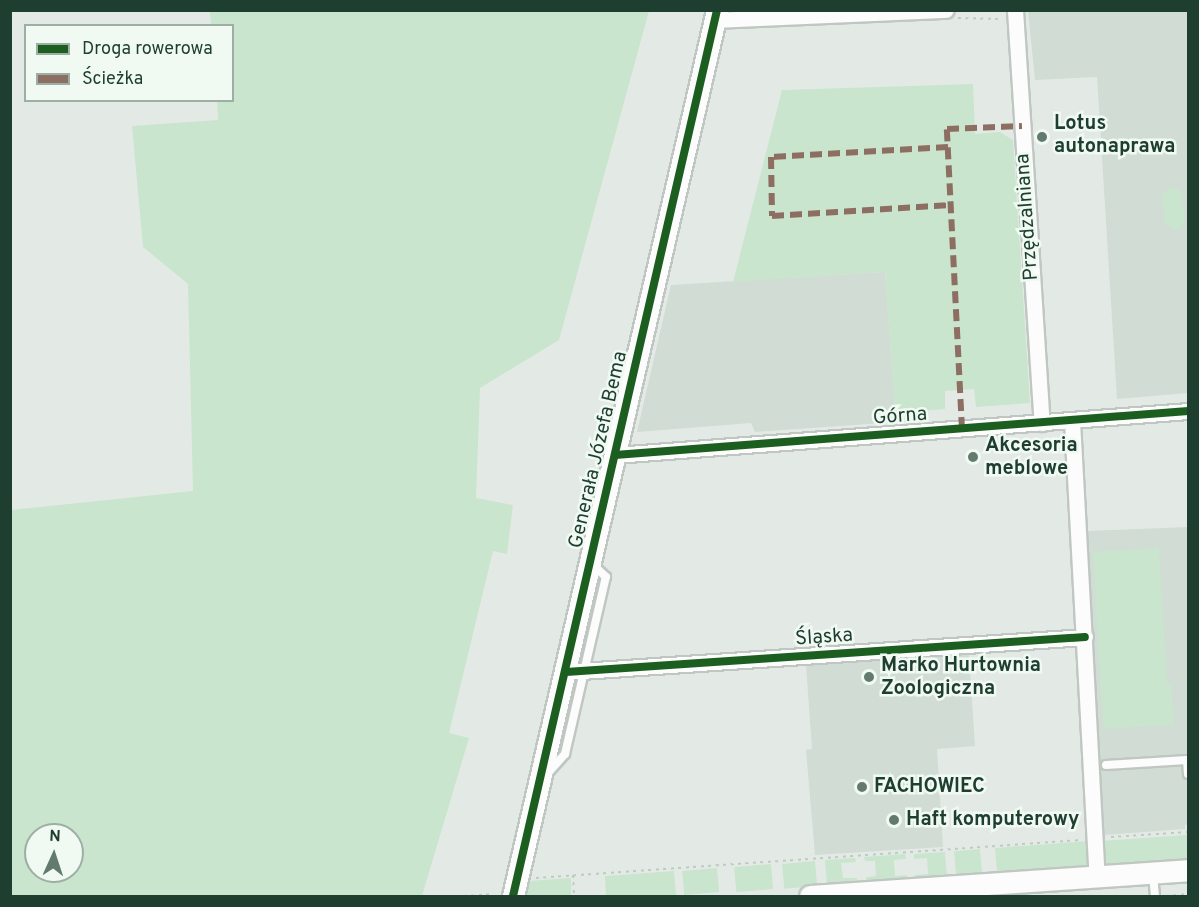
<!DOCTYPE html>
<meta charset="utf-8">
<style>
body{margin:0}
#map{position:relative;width:1199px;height:907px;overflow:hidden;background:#e3eae5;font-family:Overpass,sans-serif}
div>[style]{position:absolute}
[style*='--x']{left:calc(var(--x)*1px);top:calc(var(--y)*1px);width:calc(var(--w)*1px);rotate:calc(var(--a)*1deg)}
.built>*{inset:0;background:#d0dcd4}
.green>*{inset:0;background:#cae5cd;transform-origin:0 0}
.path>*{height:2px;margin-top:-1px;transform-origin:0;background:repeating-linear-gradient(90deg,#c0cac4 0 3px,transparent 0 7.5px)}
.roads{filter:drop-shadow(2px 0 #c0c7c2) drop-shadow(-2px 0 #c0c7c2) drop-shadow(0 2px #c0c7c2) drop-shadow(0 -2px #c0c7c2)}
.lane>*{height:8px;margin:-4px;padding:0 4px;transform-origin:4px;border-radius:4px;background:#fbfcfb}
.street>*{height:15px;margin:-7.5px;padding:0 7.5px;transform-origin:7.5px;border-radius:7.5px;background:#fbfcfb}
.secondary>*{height:21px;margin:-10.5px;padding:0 10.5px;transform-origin:10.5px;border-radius:10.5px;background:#fbfcfb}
.quiet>*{height:6px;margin-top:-3px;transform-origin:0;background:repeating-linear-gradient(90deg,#8d6e63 0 12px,transparent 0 18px)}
.cycleway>*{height:8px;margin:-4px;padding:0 4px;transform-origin:4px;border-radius:4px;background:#1b5e20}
.dots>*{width:16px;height:16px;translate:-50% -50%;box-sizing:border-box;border:3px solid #f1f9f3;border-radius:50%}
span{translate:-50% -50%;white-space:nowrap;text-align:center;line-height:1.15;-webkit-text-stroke:5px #f1f9f3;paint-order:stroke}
.poi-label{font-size:20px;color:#1e3f30;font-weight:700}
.left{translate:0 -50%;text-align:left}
.street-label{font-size:20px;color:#1e3f30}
.frame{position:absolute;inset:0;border:12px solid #1e3f30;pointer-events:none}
.legend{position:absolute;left:24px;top:24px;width:210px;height:78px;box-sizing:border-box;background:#f1f9f3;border:2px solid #9dafa5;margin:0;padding:8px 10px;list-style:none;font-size:18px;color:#1e3f30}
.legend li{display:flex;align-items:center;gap:12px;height:30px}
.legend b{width:30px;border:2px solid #9dafa5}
.north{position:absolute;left:24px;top:823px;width:60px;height:60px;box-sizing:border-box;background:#f1f9f3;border:2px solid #9dafa5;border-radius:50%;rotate:3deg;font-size:16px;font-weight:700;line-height:24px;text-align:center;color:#1e3f30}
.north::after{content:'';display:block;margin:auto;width:21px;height:27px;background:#637b6f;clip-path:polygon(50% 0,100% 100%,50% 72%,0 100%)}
</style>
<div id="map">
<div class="built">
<div style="clip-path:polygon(1028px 11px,1188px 11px,1188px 393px,1117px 399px,1097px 77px,1035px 80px)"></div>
<div style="clip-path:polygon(885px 272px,896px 422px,755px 432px,751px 423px,637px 432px,671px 285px)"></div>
<div style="clip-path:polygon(1188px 527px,1188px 824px,1185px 825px,1185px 829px,1104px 835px,1087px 531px)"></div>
<div style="clip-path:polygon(969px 654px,975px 746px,937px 749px,943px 847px,815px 855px,806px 750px,812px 749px,806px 665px)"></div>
</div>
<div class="green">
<div style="clip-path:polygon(evenodd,210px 11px,649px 11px,559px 340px,480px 388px,476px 498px,513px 505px,507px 554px,493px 551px,449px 733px,469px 738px,422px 896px,11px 896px,11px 510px,193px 491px,188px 284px,143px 247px,132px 126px,218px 120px,217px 101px,232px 100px,232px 26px,211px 25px,210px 11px,36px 835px,72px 835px,72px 871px,36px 871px,36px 835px)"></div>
<div style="clip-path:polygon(973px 84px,975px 134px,1000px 132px,1013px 140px,1030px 403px,976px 407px,974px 389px,945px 391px,945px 409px,895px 413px,885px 272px,733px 282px,782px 90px)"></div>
<div style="clip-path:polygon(1171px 187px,1177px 188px,1181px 193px,1185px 223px,1176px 230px,1165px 225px,1162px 195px)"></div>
<div style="clip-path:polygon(1159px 548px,1167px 683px,1171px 684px,1174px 725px,1103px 729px,1093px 552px)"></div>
<div style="clip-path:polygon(595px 577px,603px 580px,583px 664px,578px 659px)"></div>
<div style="clip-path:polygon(1187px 835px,1188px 858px,1185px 861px,1108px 865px,1102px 861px,1101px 841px)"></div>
<div style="clip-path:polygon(1090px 841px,1089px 865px,1086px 867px,997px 873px,995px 848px)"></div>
<div style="left:980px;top:849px;width:25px;height:26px;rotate:85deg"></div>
<div style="clip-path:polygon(945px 852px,947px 877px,915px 879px,915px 875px,928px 874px,927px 858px,914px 859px,914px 854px)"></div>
<div style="clip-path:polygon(905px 854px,906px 859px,894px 860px,895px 876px,907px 875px,907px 879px,866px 882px,866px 877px,876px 876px,875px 861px,865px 861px,864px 857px)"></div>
<div style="clip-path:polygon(855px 858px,856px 862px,841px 863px,843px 878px,857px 878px,857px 883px,827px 885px,825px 860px)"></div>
<div style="left:815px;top:861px;width:25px;height:33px;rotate:85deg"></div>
<div style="left:771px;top:864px;width:25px;height:37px;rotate:85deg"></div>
<div style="left:717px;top:868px;width:24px;height:35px;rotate:85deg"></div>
<div style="clip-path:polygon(674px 871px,676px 895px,606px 896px,605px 876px)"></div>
<div style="clip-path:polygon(571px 878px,571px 896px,523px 896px,522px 891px,527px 890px,529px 881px)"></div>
</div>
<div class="path">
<div style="--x:958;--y:18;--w:42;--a:1.4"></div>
<div style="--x:1111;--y:837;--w:77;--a:-3.7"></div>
<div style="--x:573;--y:875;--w:21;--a:87"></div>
<div style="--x:536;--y:878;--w:546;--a:-3.99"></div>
<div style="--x:464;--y:896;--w:30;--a:-4"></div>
<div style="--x:1166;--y:896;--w:22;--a:-5"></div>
</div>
<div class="roads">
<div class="lane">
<div style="--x:1106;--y:765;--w:81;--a:-3.5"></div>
<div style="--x:1187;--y:760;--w:14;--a:86"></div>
<div style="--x:547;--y:774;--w:27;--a:-48"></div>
<div style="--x:565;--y:754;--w:182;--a:-77"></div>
<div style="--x:606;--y:577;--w:19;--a:-137"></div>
<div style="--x:1153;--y:874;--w:22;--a:85"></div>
</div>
<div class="street">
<div style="--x:1015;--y:10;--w:414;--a:86.3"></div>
<div style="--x:715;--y:20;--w:231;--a:-2.5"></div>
<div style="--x:1072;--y:421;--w:457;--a:86.9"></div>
<div style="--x:615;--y:455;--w:575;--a:-4.39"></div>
<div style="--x:566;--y:672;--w:520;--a:-3.86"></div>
</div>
<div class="secondary">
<div style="--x:513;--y:896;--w:909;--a:-77.03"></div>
<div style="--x:810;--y:896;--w:379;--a:-3.9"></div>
</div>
</div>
<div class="quiet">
<div style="--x:948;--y:147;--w:177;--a:176.8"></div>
<div style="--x:771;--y:157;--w:59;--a:89"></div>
<div style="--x:772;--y:216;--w:179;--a:-3.5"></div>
<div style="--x:962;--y:429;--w:300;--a:-92.9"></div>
<div style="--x:947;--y:129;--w:75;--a:-2.3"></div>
</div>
<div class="cycleway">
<div style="--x:615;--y:455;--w:575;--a:-4.39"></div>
<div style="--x:566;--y:672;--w:520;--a:-3.86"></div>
<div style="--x:513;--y:896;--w:909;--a:-77.03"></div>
</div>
<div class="dots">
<div style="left:1042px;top:137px;background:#637b6f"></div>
<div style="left:973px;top:457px;background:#637b6f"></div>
<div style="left:869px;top:677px;background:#637b6f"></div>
<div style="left:862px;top:787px;background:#637b6f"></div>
<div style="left:894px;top:820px;background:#637b6f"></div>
</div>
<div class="poi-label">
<span class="left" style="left:1054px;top:136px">Lotus<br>autonaprawa</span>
<span class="left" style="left:985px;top:458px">Akcesoria<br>meblowe</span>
<span class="left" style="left:881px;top:678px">Marko Hurtownia<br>Zoologiczna</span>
<span class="left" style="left:874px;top:787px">FACHOWIEC</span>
<span class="left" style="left:906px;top:820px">Haft komputerowy</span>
</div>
<div class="street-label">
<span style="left:1028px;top:217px;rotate:-94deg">Przędzalniana</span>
<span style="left:900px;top:417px;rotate:-4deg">Górna</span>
<span style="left:599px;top:450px;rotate:-77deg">Generała Józefa Bema</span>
<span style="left:824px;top:638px;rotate:-4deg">Śląska</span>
</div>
<div class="frame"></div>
<ul class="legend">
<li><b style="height:8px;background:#1b5e20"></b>Droga rowerowa</li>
<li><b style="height:8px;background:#8d6e63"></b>Ścieżka</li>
</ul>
<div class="north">N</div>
</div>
